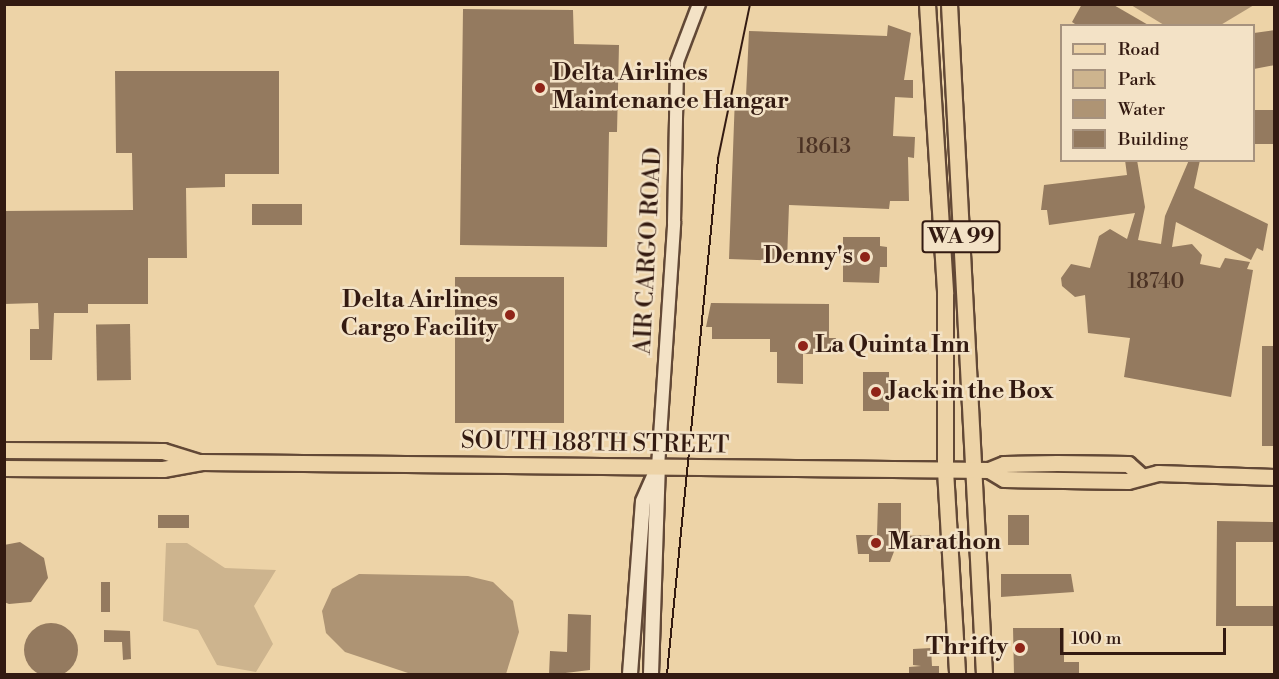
<!DOCTYPE html>
<style>
body{margin:0}
#map{position:relative;width:1279px;height:679px;overflow:hidden;background:#edd3a7;font-family:"Libre Bodoni",serif}
div>[style]{position:absolute}
[style*='--x']{left:calc(var(--x)*1px);top:calc(var(--y)*1px);width:calc(var(--w)*1px);rotate:calc(var(--a)*1deg)}
.green>*{inset:0;background:#cdb48e}
.water>*{inset:0;background:#ae9474}
.building>*{inset:0;background:#947a5f;transform-origin:0 0}
.round{border-radius:50%}
.roads{filter:drop-shadow(2px 0 #624836) drop-shadow(-2px 0 #624836) drop-shadow(0 2px #624836) drop-shadow(0 -2px #624836)}
.tertiary>*{height:12px;margin:-6px;padding:0 6px;transform-origin:6px;border-radius:6px;background:#f3e2c6}
.secondary>*{height:14px;margin:-7px;padding:0 7px;transform-origin:7px;border-radius:7px;background:#f3e2c6}
.primary>*{height:15px;margin:-7.5px;padding:0 7.5px;transform-origin:7.5px;border-radius:7.5px;background:#edd3a7}
.tram>*{height:1.5px;margin:-0.75px;padding:0 0.75px;transform-origin:0.75px;border-radius:0.75px;background:#331a11}
.dots>*{width:16px;height:16px;translate:-50% -50%;box-sizing:border-box;border:3px solid #f3e2c6;border-radius:50%}
span{translate:-50% -50%;white-space:nowrap;text-align:center;line-height:1.15;-webkit-text-stroke:5px #f3e2c6;paint-order:stroke}
.number-label{font-size:21px;color:#4b3224}
.number-label span{-webkit-text-stroke-width:0}
.shield-label span{padding:2px 4px;background:#f3e2c6;border:2px solid;border-radius:4px;-webkit-text-stroke-width:0}
.shield-label{font-size:22px;color:#331a11;font-weight:700}
.poi-label{font-size:24px;color:#331a11;font-weight:700}
.left{translate:0 -50%;text-align:left}
.right{translate:-100% -50%;text-align:right}
.street-label{font-size:24px;color:#331a11}
.frame{position:absolute;inset:0;border:6px solid #331a11;pointer-events:none}
.legend{position:absolute;left:1060px;top:24px;width:195px;height:138px;box-sizing:border-box;background:#f3e2c6;border:2px solid #a6927e;margin:0;padding:8px 10px;list-style:none;font-size:18px;color:#331a11}
.legend li{display:flex;align-items:center;gap:12px;height:30px}
.legend b{width:30px;border:2px solid #a6927e}
.scale{position:absolute;left:1060px;top:628px;width:166px;height:27px;box-sizing:border-box;border:3px solid #331a11;border-top:0;padding-left:8px;font-size:18px;line-height:21px;white-space:nowrap;color:#331a11;-webkit-text-stroke:4px #f3e2c6;paint-order:stroke}
</style>
<div id="map">
<div class="green">
<div style="clip-path:polygon(166px 543px,187px 543px,225px 568px,276px 570px,254px 606px,273px 644px,256px 672px,217px 665px,198px 630px,163px 621px)"></div>
</div>
<div class="water">
<div style="clip-path:polygon(1131px 5px,1254px 5px,1219px 26px,1164px 25px)"></div>
<div style="clip-path:polygon(359px 574px,468px 576px,493px 582px,513px 601px,519px 632px,506px 674px,411px 674px,345px 652px,326px 633px,322px 611px,332px 589px)"></div>
</div>
<div class="building">
<div style="clip-path:polygon(1082px 4px,1112px 4px,1150px 26px,1078px 26px,1072px 22px)"></div>
<div style="clip-path:polygon(463px 9px,573px 10px,574px 44px,619px 45px,617px 132px,609px 132px,607px 247px,460px 245px)"></div>
<div style="clip-path:polygon(888px 25px,911px 33px,904px 80px,913px 80px,913px 98px,895px 97px,893px 136px,915px 137px,914px 158px,908px 157px,909px 201px,890px 201px,889px 209px,789px 205px,787px 261px,729px 259px,735px 96px,746px 96px,749px 31px,887px 36px)"></div>
<div style="clip-path:polygon(1275px 30px,1275px 65px,1254px 69px,1254px 33px)"></div>
<div style="clip-path:polygon(115px 71px,279px 71px,279px 174px,225px 174px,225px 187px,186px 188px,187px 258px,148px 258px,148px 304px,88px 304px,88px 313px,54px 313px,52px 360px,30px 360px,30px 329px,39px 329px,38px 303px,4px 304px,4px 211px,133px 210px,132px 153px,116px 153px)"></div>
<div style="left:1275px;top:110px;width:34px;height:21px;rotate:90deg"></div>
<div style="clip-path:polygon(1125px 160px,1137px 160px,1145px 207px,1138px 240px,1161px 244px,1165px 216px,1189px 160px,1200px 160px,1194px 188px,1268px 224px,1263px 251px,1257px 248px,1251px 260px,1176px 222px,1172px 247px,1192px 244px,1202px 255px,1200px 264px,1220px 268px,1225px 258px,1250px 262px,1247px 269px,1253px 270px,1231px 397px,1124px 377px,1130px 338px,1088px 333px,1085px 295px,1075px 297px,1062px 286px,1061px 278px,1071px 264px,1090px 268px,1099px 236px,1110px 229px,1127px 239px,1135px 213px,1049px 225px,1047px 210px,1041px 210px,1044px 185px,1127px 175px)"></div>
<div style="left:252px;top:204px;width:50px;height:21px"></div>
<div style="clip-path:polygon(843px 237px,880px 237px,880px 246px,887px 247px,887px 267px,880px 267px,879px 283px,843px 282px)"></div>
<div style="left:455px;top:277px;width:109px;height:146px"></div>
<div style="clip-path:polygon(711px 303px,829px 304px,829px 338px,836px 338px,836px 354px,803px 354px,803px 384px,777px 383px,777px 352px,770px 352px,770px 339px,712px 339px,712px 327px,706px 327px)"></div>
<div style="left:130px;top:324px;width:56px;height:34px;rotate:89deg"></div>
<div style="left:1262px;top:346px;width:13px;height:100px"></div>
<div style="left:863px;top:372px;width:26px;height:39px"></div>
<div style="clip-path:polygon(878px 503px,901px 503px,901px 536px,930px 535px,931px 548px,895px 549px,890px 562px,869px 562px,869px 554px,858px 554px,856px 535px,877px 535px)"></div>
<div style="left:158px;top:515px;width:31px;height:13px"></div>
<div style="left:1008px;top:515px;width:21px;height:30px"></div>
<div style="clip-path:polygon(1217px 521px,1275px 522px,1275px 542px,1236px 542px,1236px 606px,1275px 606px,1275px 626px,1216px 626px)"></div>
<div style="clip-path:polygon(20px 542px,44px 558px,48px 578px,31px 602px,9px 604px,4px 602px,4px 545px)"></div>
<div style="clip-path:polygon(1001px 574px,1071px 574px,1074px 592px,1001px 597px)"></div>
<div style="left:101px;top:582px;width:9px;height:30px"></div>
<div style="clip-path:polygon(568px 614px,591px 615px,590px 670px,549px 675px,550px 651px,567px 652px)"></div>
<div class="round" style="left:24px;top:623px;width:54px;height:54px"></div>
<div style="clip-path:polygon(1013px 628px,1064px 628px,1064px 662px,1079px 662px,1079px 674px,1014px 675px)"></div>
<div style="clip-path:polygon(104px 630px,130px 631px,131px 659px,123px 660px,122px 642px,104px 642px)"></div>
<div style="clip-path:polygon(931px 648px,932px 666px,939px 666px,939px 675px,909px 675px,909px 667px,921px 666px,913px 665px,913px 649px)"></div>
</div>
<div class="roads">
<div class="tertiary">
<div style="--x:658;--y:467;--w:245;--a:-86.2"></div>
<div style="--x:674;--y:223;--w:161;--a:-88.9"></div>
<div style="--x:677;--y:62;--w:62;--a:-69.2"></div>
</div>
<div class="secondary">
<div style="--x:630;--y:674;--w:173;--a:-85.7"></div>
<div style="--x:643;--y:501;--w:37;--a:-66"></div>
<div style="--x:651;--y:674;--w:207;--a:-88.1"></div>
</div>
<div class="primary">
<div style="--x:927;--y:4;--w:290;--a:86.4"></div>
<div style="--x:945;--y:293;--w:177;--a:90"></div>
<div style="--x:945;--y:470;--w:204;--a:86.6"></div>
<div style="--x:949;--y:4;--w:671;--a:87.01"></div>
<div style="--x:4;--y:450;--w:159;--a:0.4"></div>
<div style="--x:163;--y:451;--w:37;--a:17"></div>
<div style="--x:4;--y:468;--w:159;--a:0.4"></div>
<div style="--x:163;--y:469;--w:39;--a:-10"></div>
<div style="--x:201;--y:462;--w:788;--a:0.58"></div>
<div style="--x:989;--y:470;--w:16;--a:-22"></div>
<div style="--x:1004;--y:464;--w:53;--a:-1.1"></div>
<div style="--x:1057;--y:463;--w:71;--a:0.8"></div>
<div style="--x:1128;--y:464;--w:15;--a:42"></div>
<div style="--x:989;--y:470;--w:17;--a:31"></div>
<div style="--x:1004;--y:479;--w:124;--a:0.9"></div>
<div style="--x:1128;--y:481;--w:31;--a:-15"></div>
<div style="--x:1158;--y:473;--w:116;--a:2"></div>
</div>
</div>
<div class="tram">
<div style="--x:667;--y:674;--w:518;--a:-84.34"></div>
<div style="--x:718;--y:159;--w:158;--a:-78.3"></div>
</div>
<div class="dots">
<div style="left:540px;top:88px;background:#8f2418"></div>
<div style="left:865px;top:257px;background:#8f2418"></div>
<div style="left:510px;top:315px;background:#8f2418"></div>
<div style="left:803px;top:346px;background:#8f2418"></div>
<div style="left:876px;top:392px;background:#8f2418"></div>
<div style="left:876px;top:543px;background:#8f2418"></div>
<div style="left:1020px;top:648px;background:#8f2418"></div>
</div>
<div class="number-label">
<span style="left:824px;top:147px">18613</span>
<span style="left:1156px;top:282px">18740</span>
</div>
<div class="shield-label">
<span style="left:961px;top:237px">WA 99</span>
</div>
<div class="poi-label">
<span class="left" style="left:552px;top:88px">Delta Airlines<br>Maintenance Hangar</span>
<span class="right" style="left:853px;top:257px">Denny's</span>
<span class="right" style="left:498px;top:315px">Delta Airlines<br>Cargo Facility</span>
<span class="left" style="left:815px;top:346px">La Quinta Inn</span>
<span class="left" style="left:888px;top:392px">Jack in the Box</span>
<span class="left" style="left:888px;top:543px">Marathon</span>
<span class="right" style="left:1008px;top:648px">Thrifty</span>
</div>
<div class="street-label">
<span style="left:649px;top:251px;rotate:-87deg">AIR CARGO ROAD</span>
<span style="left:595px;top:444px;rotate:1deg">SOUTH 188TH STREET</span>
</div>
<div class="frame"></div>
<ul class="legend">
<li><b style="height:8px;background:#edd3a7"></b>Road</li>
<li><b style="height:16px;background:#cdb48e"></b>Park</li>
<li><b style="height:16px;background:#ae9474"></b>Water</li>
<li><b style="height:16px;background:#947a5f"></b>Building</li>
</ul>
<div class="scale">100 m</div>
</div>
